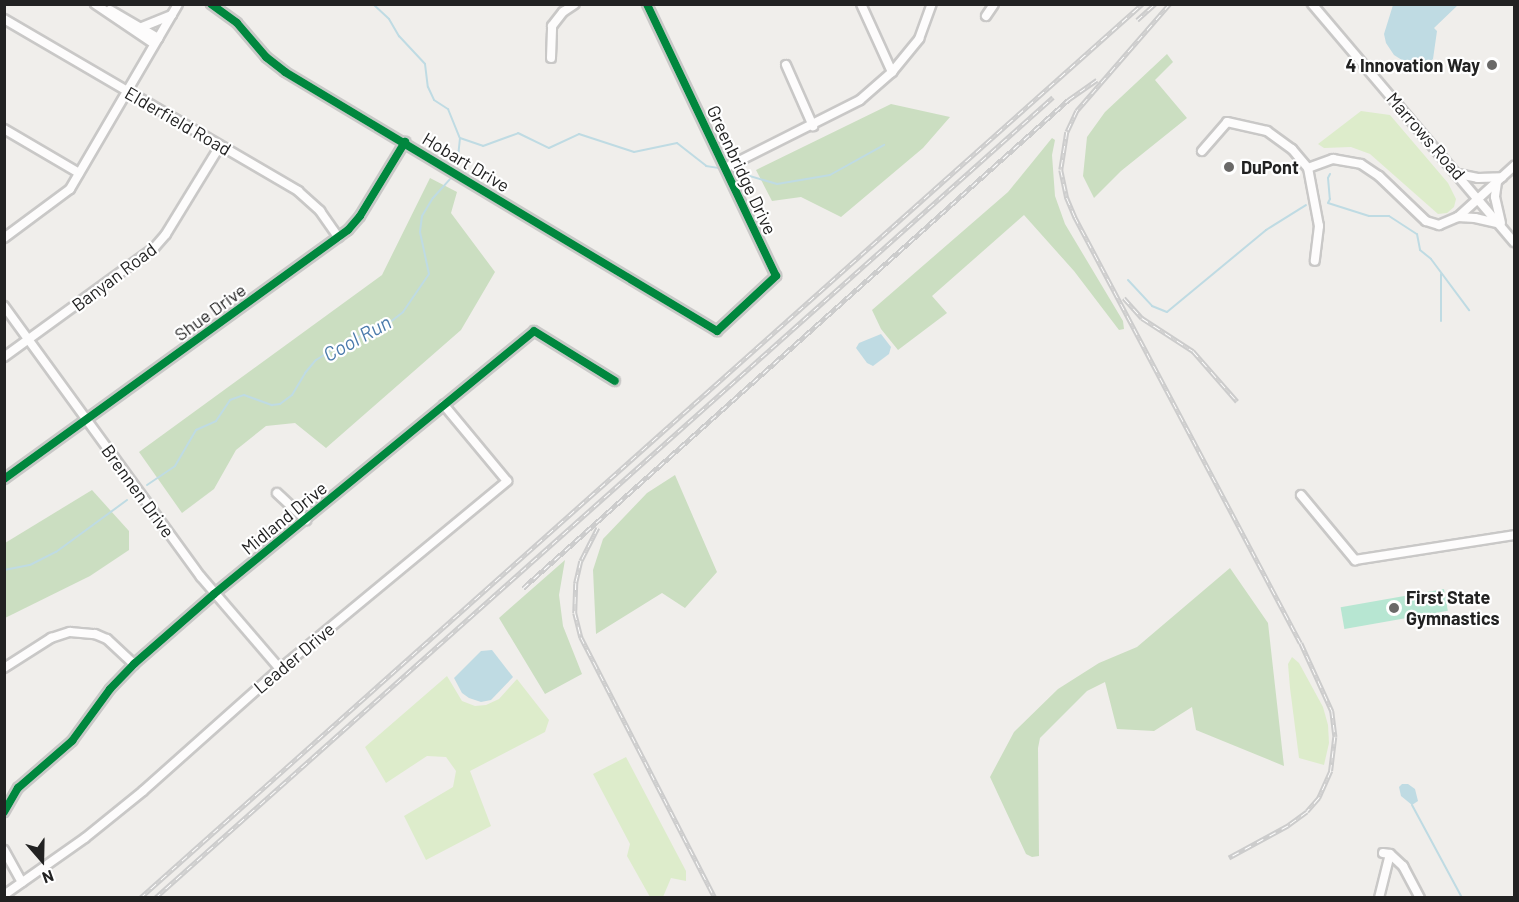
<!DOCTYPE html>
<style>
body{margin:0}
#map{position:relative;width:1519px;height:902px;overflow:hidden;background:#f0eeeb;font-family:Barlow,sans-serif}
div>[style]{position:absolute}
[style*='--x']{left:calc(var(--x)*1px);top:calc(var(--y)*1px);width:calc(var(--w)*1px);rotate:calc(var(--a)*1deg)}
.grass>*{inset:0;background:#ddeccb}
.forest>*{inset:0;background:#cbdec1}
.pitch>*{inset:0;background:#b7e6d2;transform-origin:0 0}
.water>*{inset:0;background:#bfdbe3}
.stream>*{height:2px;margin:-1px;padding:0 1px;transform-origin:1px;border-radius:1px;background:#bfdbe3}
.roads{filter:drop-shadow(2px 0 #c9c8c7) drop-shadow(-2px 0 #c9c8c7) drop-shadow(0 2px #c9c8c7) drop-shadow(0 -2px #c9c8c7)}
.minor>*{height:8px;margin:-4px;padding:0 4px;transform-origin:4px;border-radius:4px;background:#fdfcfc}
.rail>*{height:4.5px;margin-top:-2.25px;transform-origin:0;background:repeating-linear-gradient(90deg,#fff 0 7px,#ccc 0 14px);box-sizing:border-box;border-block:2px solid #ccc}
.cycleway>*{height:8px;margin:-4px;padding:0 4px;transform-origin:4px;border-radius:4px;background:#00873e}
.dots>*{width:16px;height:16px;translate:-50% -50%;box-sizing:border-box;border:3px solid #fff;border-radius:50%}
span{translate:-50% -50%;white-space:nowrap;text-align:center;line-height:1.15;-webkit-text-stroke:4.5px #fff;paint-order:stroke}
.poi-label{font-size:18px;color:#222;font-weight:700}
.right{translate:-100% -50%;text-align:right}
.left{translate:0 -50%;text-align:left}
.street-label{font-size:18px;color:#222}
.water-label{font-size:20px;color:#4a7aab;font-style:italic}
.frame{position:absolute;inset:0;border:6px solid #222;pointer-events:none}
.north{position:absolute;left:12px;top:830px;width:60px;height:60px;-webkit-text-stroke:4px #fff;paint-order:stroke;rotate:160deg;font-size:16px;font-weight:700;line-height:24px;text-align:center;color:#222}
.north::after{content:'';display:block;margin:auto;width:21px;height:27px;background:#222;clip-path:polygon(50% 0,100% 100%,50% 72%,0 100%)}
</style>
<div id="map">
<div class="grass">
<div style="clip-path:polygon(1361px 111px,1390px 115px,1448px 183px,1456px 199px,1454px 207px,1447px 213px,1438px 214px,1370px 154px,1351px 147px,1324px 148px,1318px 144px)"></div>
<div style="clip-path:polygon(1292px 657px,1299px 663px,1323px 707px,1328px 725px,1329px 743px,1324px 765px,1299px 758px,1290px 688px,1288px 664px)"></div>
<div style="clip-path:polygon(447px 676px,462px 701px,475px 706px,486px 705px,499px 699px,517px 679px,549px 720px,545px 732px,470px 771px,491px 826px,426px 860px,404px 816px,453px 787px,456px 771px,446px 757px,427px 756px,386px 783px,365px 747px)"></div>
<div style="clip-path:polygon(626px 757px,686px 871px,686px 881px,671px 878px,663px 897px,650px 897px,627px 856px,630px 844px,593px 774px)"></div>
</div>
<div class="forest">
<div style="clip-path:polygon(1167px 54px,1173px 62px,1155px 80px,1187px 118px,1121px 171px,1094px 198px,1083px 176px,1087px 137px,1105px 112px)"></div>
<div style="clip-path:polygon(891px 104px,950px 117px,923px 148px,841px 217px,801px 197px,772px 201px,756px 170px)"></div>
<div style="clip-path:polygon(1052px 138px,1055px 140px,1052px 155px,1055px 196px,1065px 224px,1123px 321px,1124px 329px,1119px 330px,1074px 271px,1024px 215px,932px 296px,947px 313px,898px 350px,881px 329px,872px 310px,1008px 192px)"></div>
<div style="clip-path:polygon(430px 178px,457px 192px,451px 213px,495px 272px,461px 330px,326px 448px,295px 423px,266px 426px,236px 450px,214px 489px,182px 513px,139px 452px,382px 275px)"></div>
<div style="clip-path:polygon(675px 475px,717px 572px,685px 608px,662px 593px,596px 634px,593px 570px,603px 539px,647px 493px)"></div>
<div style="clip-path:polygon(92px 490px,129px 531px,129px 550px,90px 576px,5px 618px,5px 543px)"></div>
<div style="clip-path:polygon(565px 560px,559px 595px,563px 626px,582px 674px,545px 694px,499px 618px)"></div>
<div style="clip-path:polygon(1230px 568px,1268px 623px,1284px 766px,1196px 730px,1192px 707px,1154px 731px,1117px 729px,1105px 682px,1087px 691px,1040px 738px,1038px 748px,1039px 856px,1032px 857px,1026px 854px,990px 777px,1014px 732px,1058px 689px,1099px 663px,1137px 647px)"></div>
</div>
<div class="pitch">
<div style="left:1444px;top:589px;width:22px;height:105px;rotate:80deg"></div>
</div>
<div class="water">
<div style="clip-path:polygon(1393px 5px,1458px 5px,1434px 28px,1437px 31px,1433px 59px,1418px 71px,1407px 69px,1411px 61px,1405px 62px,1394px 55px,1386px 43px,1384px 34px)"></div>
<div style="clip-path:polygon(881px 334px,891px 347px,889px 354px,873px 366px,867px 363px,856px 348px,859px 343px)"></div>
<div style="clip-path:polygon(492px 650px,513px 677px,491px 700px,481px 702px,469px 698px,462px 693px,454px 678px,481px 651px)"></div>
<div style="clip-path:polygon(1402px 784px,1408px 784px,1415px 789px,1418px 801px,1412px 805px,1401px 796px,1399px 787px)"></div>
</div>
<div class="stream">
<div style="--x:373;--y:4;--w:22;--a:43"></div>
<div style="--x:389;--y:19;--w:20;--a:60"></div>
<div style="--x:399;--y:36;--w:38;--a:47"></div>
<div style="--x:425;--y:64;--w:23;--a:83"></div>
<div style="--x:428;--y:87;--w:14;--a:65"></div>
<div style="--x:434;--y:100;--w:17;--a:33"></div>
<div style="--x:448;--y:109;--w:31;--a:68"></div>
<div style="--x:460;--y:138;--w:27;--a:96"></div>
<div style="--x:460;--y:138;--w:24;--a:19"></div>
<div style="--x:483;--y:146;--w:37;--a:-20"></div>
<div style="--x:518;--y:133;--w:34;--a:26"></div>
<div style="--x:549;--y:148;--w:33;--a:-25"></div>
<div style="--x:579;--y:134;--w:58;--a:18.1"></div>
<div style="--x:634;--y:152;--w:44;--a:-11.8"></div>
<div style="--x:677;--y:143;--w:37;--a:38"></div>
<div style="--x:706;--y:166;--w:12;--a:9"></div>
<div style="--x:733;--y:171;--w:46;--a:16.5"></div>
<div style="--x:777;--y:184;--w:54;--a:-9.6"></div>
<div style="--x:830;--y:175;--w:62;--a:-29.1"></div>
<div style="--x:1330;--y:174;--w:4;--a:117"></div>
<div style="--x:1328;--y:178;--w:21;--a:85"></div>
<div style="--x:1330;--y:199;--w:4;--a:117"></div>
<div style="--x:1328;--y:203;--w:43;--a:17.6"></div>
<div style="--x:1369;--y:216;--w:20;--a:0"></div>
<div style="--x:1389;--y:216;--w:33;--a:33"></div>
<div style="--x:1417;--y:234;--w:16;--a:79"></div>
<div style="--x:1420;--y:250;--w:14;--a:39"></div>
<div style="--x:1431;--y:259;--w:64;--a:53.3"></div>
<div style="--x:1128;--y:280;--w:35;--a:47"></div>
<div style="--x:1152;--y:306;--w:16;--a:22"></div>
<div style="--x:1167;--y:312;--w:129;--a:-39.6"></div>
<div style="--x:1266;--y:230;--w:47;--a:-32"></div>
<div style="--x:1441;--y:321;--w:47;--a:-90"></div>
<div style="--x:147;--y:485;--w:34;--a:-34"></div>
<div style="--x:175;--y:466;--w:42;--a:-59.7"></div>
<div style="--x:196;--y:430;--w:22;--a:-24"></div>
<div style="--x:216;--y:421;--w:25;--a:-56"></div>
<div style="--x:230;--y:400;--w:15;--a:-20"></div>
<div style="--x:244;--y:395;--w:30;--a:20"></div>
<div style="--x:272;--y:405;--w:8;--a:-7"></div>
<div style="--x:280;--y:404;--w:15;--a:-37"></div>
<div style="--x:292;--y:395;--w:26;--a:-59"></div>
<div style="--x:305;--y:373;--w:17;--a:-50"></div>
<div style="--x:316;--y:360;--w:25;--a:-32"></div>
<div style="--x:337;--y:347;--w:57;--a:-24.8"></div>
<div style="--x:389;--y:323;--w:18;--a:-38"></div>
<div style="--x:403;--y:312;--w:46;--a:-55.6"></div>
<div style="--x:429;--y:274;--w:43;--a:-102.1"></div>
<div style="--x:420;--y:232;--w:16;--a:-83"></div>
<div style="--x:422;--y:216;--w:21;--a:-59"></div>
<div style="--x:433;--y:198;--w:25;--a:-48"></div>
<div style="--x:4;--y:570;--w:26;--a:-11"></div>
<div style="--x:30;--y:565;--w:29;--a:-27"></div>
<div style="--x:56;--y:552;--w:88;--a:-36.2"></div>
<div style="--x:1412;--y:805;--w:106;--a:61.7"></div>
</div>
<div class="roads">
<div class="minor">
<div style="--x:95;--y:4;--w:71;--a:34.1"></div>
<div style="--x:211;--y:4;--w:32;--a:36"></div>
<div style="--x:237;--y:23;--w:45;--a:49.5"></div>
<div style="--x:266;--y:57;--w:24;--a:38"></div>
<div style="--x:285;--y:72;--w:504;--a:30.94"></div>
<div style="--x:717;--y:331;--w:81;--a:-43"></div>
<div style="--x:776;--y:276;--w:301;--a:-115.4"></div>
<div style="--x:861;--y:4;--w:75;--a:65.5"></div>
<div style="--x:1312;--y:4;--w:312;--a:49.7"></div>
<div style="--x:110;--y:10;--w:56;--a:30.3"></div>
<div style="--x:986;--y:16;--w:14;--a:-56"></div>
<div style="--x:4;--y:19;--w:341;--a:30.3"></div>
<div style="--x:298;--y:191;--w:30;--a:42"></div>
<div style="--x:320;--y:211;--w:32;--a:55"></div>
<div style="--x:142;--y:27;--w:32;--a:-22"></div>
<div style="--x:551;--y:58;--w:32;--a:-88"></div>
<div style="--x:552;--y:26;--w:18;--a:-52"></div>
<div style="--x:563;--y:12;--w:14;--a:-34"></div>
<div style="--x:786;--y:65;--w:67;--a:66.1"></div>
<div style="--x:4;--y:129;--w:87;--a:30.4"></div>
<div style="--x:1202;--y:151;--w:38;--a:-49"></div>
<div style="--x:1227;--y:122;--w:41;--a:12.7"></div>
<div style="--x:1267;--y:131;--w:31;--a:36"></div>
<div style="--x:1292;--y:149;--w:25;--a:50"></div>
<div style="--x:1308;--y:168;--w:59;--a:79.3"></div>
<div style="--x:1319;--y:226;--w:35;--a:97"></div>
<div style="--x:725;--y:168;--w:151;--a:-26.7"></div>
<div style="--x:860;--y:100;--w:43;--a:-41.2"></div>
<div style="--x:892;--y:72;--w:43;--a:-50.7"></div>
<div style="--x:919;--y:39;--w:37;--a:-70"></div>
<div style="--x:1308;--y:168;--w:27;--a:-20"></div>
<div style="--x:1333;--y:159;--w:28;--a:10"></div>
<div style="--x:1361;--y:164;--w:22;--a:34"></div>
<div style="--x:1379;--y:176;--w:65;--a:43.8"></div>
<div style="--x:1426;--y:221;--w:14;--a:17"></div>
<div style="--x:1439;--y:225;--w:21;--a:-23"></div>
<div style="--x:1458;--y:217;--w:76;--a:-42.3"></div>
<div style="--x:1458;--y:174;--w:20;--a:11"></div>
<div style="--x:1478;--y:178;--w:24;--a:-2"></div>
<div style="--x:1497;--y:182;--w:15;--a:98"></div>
<div style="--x:1495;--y:197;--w:26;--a:77"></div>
<div style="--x:1458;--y:217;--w:17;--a:3"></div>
<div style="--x:1475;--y:218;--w:26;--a:13"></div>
<div style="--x:4;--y:238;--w:82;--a:-36.6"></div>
<div style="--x:70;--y:189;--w:214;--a:-59.7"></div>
<div style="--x:4;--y:306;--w:335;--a:54"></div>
<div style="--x:201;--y:577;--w:121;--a:49.3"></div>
<div style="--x:4;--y:357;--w:185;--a:-36"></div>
<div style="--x:154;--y:248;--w:18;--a:-49"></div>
<div style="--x:166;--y:234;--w:103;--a:-58.5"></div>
<div style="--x:4;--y:479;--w:425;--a:-35.9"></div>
<div style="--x:348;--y:230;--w:18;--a:-49"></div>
<div style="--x:360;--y:216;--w:87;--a:-58.7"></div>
<div style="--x:277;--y:493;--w:40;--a:43"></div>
<div style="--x:1301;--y:495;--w:85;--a:50.3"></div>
<div style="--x:1355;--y:560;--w:161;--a:-8.9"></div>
<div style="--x:4;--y:668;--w:56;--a:-32.6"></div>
<div style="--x:51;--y:638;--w:20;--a:-18"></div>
<div style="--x:70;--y:632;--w:25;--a:5"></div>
<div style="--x:95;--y:634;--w:13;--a:23"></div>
<div style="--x:107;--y:639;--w:37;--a:43"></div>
<div style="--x:4;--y:812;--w:28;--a:-60"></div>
<div style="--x:18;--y:788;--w:72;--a:-41"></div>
<div style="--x:72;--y:741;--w:64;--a:-53.8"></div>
<div style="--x:110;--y:689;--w:35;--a:-46"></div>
<div style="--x:134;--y:664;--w:106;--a:-41.2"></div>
<div style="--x:214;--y:594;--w:414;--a:-39.4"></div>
<div style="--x:534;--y:331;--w:95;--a:31.7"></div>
<div style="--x:4;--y:850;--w:37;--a:61"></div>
<div style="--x:1383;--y:853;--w:7;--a:8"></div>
<div style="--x:1390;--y:854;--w:18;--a:43"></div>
<div style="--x:1403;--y:866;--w:36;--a:62"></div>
<div style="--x:4;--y:895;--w:99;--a:-35.1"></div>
<div style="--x:85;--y:838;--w:75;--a:-39"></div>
<div style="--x:143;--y:791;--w:183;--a:-41.7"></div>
<div style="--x:280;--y:669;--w:295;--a:-39.6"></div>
<div style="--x:507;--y:481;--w:99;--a:-129.7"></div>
<div style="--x:1379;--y:898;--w:45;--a:-76"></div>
</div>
</div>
<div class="rail">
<div style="--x:1170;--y:4;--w:142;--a:131"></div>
<div style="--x:1077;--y:111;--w:23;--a:115"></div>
<div style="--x:1067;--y:132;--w:38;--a:99"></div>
<div style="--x:1061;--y:170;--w:29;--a:78"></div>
<div style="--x:1067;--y:198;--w:21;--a:67"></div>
<div style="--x:1075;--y:217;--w:482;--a:62.1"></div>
<div style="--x:1301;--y:643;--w:75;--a:65.5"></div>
<div style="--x:1332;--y:711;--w:26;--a:83"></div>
<div style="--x:1335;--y:737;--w:34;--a:97"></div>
<div style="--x:1331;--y:771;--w:30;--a:114"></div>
<div style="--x:1319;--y:798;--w:18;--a:131"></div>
<div style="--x:1307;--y:812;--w:24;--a:144"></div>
<div style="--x:1288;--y:826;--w:67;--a:151.5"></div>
<div style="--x:1137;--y:20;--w:24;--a:-42"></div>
<div style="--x:1124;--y:298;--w:27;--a:48"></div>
<div style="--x:1142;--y:318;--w:61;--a:32.9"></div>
<div style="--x:1193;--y:351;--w:67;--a:48.7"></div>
<div style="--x:598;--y:528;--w:37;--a:117"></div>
<div style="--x:581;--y:561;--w:23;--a:103"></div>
<div style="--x:576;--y:583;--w:30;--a:92"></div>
<div style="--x:575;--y:613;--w:25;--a:76"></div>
<div style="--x:581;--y:637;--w:293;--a:62.8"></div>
<div style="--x:523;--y:588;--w:732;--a:-41.84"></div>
<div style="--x:1068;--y:100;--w:35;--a:-35"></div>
<div style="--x:140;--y:898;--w:1343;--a:-41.74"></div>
<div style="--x:155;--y:898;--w:1203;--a:-41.73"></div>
</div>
<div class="cycleway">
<div style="--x:211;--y:4;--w:32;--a:36"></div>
<div style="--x:237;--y:23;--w:45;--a:49.5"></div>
<div style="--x:266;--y:57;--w:24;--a:38"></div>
<div style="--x:285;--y:72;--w:504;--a:30.94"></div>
<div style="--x:717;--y:331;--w:81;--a:-43"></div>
<div style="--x:776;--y:276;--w:301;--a:-115.4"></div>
<div style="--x:4;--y:479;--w:425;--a:-35.9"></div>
<div style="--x:348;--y:230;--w:18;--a:-49"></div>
<div style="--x:360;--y:216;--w:87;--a:-58.7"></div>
<div style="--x:4;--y:812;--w:28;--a:-60"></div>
<div style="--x:18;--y:788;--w:72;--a:-41"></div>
<div style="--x:72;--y:741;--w:64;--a:-53.8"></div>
<div style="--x:110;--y:689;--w:35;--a:-46"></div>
<div style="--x:134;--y:664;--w:106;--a:-41.2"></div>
<div style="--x:214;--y:594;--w:414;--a:-39.4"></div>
<div style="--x:534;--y:331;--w:95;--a:31.7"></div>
</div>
<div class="dots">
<div style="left:1492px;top:65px;background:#6a6968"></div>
<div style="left:1229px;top:167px;background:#6a6968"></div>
<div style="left:1394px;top:608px;background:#6a6968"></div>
</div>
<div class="poi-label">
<span class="right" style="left:1480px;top:65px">4 Innovation Way</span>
<span class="left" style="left:1241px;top:167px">DuPont</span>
<span class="left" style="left:1406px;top:608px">First State<br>Gymnastics</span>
</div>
<div class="street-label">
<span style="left:178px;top:121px;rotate:30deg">Elderfield Road</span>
<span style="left:1426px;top:136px;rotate:49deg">Marrows Road</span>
<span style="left:466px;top:162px;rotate:31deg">Hobart Drive</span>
<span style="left:742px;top:170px;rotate:65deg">Greenbridge Drive</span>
<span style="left:114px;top:277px;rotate:-37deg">Banyan Road</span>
<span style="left:210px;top:312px;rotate:-36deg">Shue Drive</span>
<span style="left:138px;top:491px;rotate:54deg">Brennen Drive</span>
<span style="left:284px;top:518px;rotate:-39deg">Midland Drive</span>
<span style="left:294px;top:658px;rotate:-40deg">Leader Drive</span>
</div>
<div class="water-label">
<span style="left:357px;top:338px;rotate:-29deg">Cool Run</span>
</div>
<div class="frame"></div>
<div class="north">N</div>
</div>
